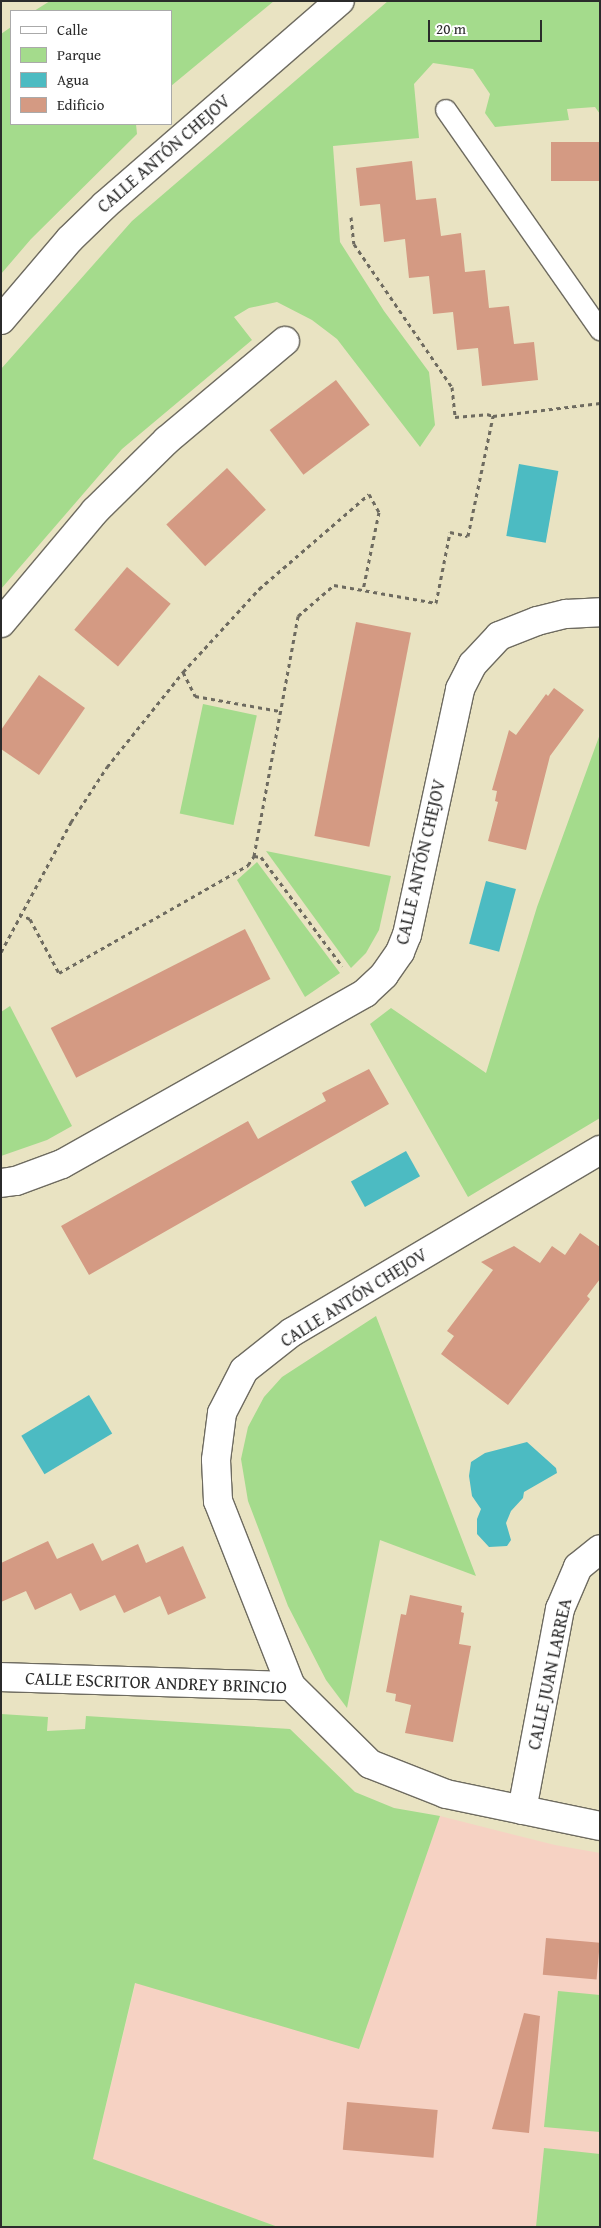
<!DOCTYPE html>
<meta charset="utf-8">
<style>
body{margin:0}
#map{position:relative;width:601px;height:2228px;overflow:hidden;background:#e9e3c2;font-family:"Gentium Book Plus",serif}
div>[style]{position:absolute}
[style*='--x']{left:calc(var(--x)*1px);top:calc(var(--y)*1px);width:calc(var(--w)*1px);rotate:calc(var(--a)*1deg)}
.built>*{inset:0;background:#f6d2c3}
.green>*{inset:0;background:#a4db8c;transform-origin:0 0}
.water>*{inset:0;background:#4cbbc2;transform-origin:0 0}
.building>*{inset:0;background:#d49a83;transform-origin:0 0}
.path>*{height:3px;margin-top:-1.5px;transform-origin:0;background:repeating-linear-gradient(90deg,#6e6b60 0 4px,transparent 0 8px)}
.roads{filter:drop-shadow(1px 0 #6e6b60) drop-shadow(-1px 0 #6e6b60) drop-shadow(0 1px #6e6b60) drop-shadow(0 -1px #6e6b60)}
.lane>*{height:20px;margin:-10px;padding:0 10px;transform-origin:10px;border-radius:10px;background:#fff}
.street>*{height:28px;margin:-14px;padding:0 14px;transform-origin:14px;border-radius:14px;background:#fff}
span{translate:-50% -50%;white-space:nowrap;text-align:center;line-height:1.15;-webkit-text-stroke:4px #fff;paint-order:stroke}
.street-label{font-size:18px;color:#2b2b2b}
.frame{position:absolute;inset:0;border:2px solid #2b2b2b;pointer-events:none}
.legend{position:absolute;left:10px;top:10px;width:162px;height:115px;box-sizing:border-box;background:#fff;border:1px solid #aaa;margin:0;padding:6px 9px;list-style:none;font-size:15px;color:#2b2b2b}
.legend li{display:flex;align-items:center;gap:10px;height:25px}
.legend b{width:25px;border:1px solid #aaa}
.scale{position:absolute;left:428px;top:20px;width:114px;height:22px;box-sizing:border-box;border:2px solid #2b2b2b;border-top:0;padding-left:6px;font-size:15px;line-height:18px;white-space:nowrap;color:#2b2b2b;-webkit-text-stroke:4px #fff;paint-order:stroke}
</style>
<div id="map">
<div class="built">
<div style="clip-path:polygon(440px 1816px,555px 1845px,600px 1853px,600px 2227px,278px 2227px,93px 2159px,138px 1973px,358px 2049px)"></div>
</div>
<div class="green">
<div style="clip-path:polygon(50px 1px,274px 1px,171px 86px,171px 11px,34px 11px)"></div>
<div style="clip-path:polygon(388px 1px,600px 1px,600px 114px,595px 107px,567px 109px,569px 120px,495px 127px,485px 113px,490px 94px,473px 69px,433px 63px,414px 84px,419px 138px,333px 146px,340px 242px,384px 311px,429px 372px,435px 425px,420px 447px,337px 339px,312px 320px,277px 302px,249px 308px,234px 317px,252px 340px,122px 449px,1px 589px,1px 369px,132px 221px)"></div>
<div style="clip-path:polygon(11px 27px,11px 124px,136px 124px,137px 134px,31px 239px,1px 274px,1px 34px)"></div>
<div style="left:203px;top:704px;width:55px;height:112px;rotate:12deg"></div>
<div style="clip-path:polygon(600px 734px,600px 1118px,468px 1197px,370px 1024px,391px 1008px,486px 1073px,537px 907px)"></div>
<div style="clip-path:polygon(266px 851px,391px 876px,379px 930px,366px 953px,351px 968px)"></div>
<div style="clip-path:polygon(257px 862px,340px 973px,305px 997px,237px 880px)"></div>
<div style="clip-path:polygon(10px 1006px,72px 1126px,47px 1140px,1px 1156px,1px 1012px)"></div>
<div style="clip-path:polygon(376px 1316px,476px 1576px,380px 1540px,347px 1708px,326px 1680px,288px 1606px,248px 1501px,241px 1459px,248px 1427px,264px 1397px,282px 1377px)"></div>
<div style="clip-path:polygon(1px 1714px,48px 1717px,47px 1731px,85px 1729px,86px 1716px,290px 1729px,355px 1792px,394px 1808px,440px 1816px,359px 2049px,135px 1983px,93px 2159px,278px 2227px,1px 2227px)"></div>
<div style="clip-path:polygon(558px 1991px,600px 1995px,600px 2132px,544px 2127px)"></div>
<div style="clip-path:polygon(544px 2148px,600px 2154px,600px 2227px,536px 2227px)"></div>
</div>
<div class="water">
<div style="left:519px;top:464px;width:40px;height:73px;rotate:10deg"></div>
<div style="left:486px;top:881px;width:31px;height:65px;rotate:15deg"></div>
<div style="left:406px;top:1151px;width:29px;height:63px;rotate:61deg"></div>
<div style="left:89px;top:1395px;width:45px;height:79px;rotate:59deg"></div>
<div style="clip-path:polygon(527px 1442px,556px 1468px,557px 1473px,524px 1492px,523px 1498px,511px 1511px,506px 1523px,511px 1540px,507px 1546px,489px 1547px,477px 1534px,477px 1519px,481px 1509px,472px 1496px,469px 1476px,471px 1462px,485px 1453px)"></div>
</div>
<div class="building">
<div style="left:600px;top:142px;width:39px;height:49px;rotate:90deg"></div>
<div style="clip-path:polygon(412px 161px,416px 200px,436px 198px,441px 236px,461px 233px,465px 272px,485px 270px,489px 308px,509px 306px,514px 344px,534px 342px,538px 380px,482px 386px,478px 348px,457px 350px,453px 312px,433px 314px,429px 276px,409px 278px,405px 239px,384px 242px,380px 204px,360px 206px,356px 168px)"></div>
<div style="left:336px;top:380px;width:56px;height:83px;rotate:53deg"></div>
<div style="left:227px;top:468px;width:57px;height:83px;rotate:47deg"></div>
<div style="left:127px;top:567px;width:57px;height:82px;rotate:40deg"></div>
<div style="left:356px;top:622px;width:56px;height:218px;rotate:11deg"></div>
<div style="clip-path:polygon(39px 675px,85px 708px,39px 775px,1px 749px,1px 730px)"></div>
<div style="clip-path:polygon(554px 688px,584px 710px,550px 756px,526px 850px,488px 841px,498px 802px,495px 801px,497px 791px,492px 790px,509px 730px,516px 735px,546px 694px,548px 696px)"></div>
<div style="left:245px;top:929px;width:56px;height:218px;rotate:63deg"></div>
<div style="clip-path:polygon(369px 1069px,389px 1104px,89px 1275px,61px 1226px,248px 1121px,258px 1139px,326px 1101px,322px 1093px)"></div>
<div style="clip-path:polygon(580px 1233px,600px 1247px,600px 1279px,587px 1296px,590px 1299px,508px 1405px,441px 1354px,454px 1336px,447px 1331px,493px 1270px,481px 1262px,514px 1246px,540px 1263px,552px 1246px,565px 1255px)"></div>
<div style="clip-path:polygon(48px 1541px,57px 1559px,93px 1543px,102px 1561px,138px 1544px,146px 1563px,183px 1546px,206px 1598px,168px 1615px,160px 1596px,124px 1613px,115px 1595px,80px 1611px,71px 1593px,35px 1610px,26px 1591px,1px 1602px,1px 1563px)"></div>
<div style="clip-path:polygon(410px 1595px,462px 1606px,461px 1612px,464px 1613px,459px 1644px,471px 1646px,453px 1742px,405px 1733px,411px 1705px,395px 1701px,396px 1694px,386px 1692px,401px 1614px,406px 1615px)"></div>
<div style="left:546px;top:1938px;width:54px;height:37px;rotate:5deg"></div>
<div style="clip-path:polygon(524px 2013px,540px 2016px,529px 2133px,492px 2129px)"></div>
<div style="left:347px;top:2102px;width:91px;height:48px;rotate:5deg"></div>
</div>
<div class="path">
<div style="--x:351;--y:217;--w:27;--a:84"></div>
<div style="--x:354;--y:244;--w:173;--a:55.6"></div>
<div style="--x:452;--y:387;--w:30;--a:84"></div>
<div style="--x:455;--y:417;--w:32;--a:-5"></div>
<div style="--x:487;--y:414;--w:6;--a:18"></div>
<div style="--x:183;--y:672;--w:27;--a:63"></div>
<div style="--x:195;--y:696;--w:86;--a:10"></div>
<div style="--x:254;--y:856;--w:7;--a:8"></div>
<div style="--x:261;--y:857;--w:136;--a:53.4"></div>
<div style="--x:19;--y:914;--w:12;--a:24"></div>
<div style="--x:30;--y:919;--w:61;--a:61.8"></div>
<div style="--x:59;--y:973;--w:218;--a:-29.7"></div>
<div style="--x:248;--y:865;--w:11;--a:-56"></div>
<div style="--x:254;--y:856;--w:244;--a:-79.6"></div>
<div style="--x:298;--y:616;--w:48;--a:-40.7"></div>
<div style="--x:334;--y:585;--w:104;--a:10"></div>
<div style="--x:436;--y:603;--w:72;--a:-78.8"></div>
<div style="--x:450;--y:532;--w:18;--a:13"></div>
<div style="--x:468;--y:536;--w:123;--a:-78.2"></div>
<div style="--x:493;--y:416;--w:108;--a:-6.9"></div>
<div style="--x:1;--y:952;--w:148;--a:-61.7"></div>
<div style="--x:71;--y:822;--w:66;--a:-56.8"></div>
<div style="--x:107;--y:767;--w:122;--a:-51.3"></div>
<div style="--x:183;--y:672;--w:113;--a:-47.5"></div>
<div style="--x:259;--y:589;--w:145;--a:-40.8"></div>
<div style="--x:369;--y:494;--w:21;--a:61"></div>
<div style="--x:379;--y:512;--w:80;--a:101.6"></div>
</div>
<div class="roads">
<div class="lane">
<div style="--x:446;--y:110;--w:269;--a:55"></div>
</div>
<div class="street">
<div style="--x:1;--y:320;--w:106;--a:-49.6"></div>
<div style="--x:70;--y:239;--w:49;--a:-44.2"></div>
<div style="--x:105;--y:205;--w:311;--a:-41"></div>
<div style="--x:1;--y:623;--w:146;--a:-50"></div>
<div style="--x:95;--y:511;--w:101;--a:-44.6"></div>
<div style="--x:167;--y:440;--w:154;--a:-40"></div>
<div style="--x:600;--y:1150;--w:358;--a:149.4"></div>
<div style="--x:292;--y:1332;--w:61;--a:141.6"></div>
<div style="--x:244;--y:1370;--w:48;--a:117.1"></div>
<div style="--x:222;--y:1413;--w:47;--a:97.3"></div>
<div style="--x:216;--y:1460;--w:41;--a:87.2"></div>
<div style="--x:218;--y:1501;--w:199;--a:68.5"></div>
<div style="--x:291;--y:1686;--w:111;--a:44.6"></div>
<div style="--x:370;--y:1764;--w:82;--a:21.5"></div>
<div style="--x:446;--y:1794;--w:157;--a:11.7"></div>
<div style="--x:1;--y:1183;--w:15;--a:-8"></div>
<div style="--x:16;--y:1181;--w:49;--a:-20.3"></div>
<div style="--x:62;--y:1164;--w:348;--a:-29.4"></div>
<div style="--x:365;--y:993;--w:26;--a:-43"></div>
<div style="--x:384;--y:975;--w:28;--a:-55"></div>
<div style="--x:400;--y:952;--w:18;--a:-68"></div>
<div style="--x:407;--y:935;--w:252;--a:-77.8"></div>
<div style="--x:460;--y:689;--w:28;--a:-63"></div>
<div style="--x:473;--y:664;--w:38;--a:-47"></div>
<div style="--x:499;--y:636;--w:41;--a:-21.5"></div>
<div style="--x:537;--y:621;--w:30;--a:-14"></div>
<div style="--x:566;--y:614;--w:34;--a:-3"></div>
<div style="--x:1;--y:1677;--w:290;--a:1.8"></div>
<div style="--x:522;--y:1810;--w:205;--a:-79.3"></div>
<div style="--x:560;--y:1609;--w:46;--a:-66.8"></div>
<div style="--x:578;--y:1567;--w:28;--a:-39"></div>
</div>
</div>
<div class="street-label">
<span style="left:164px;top:154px;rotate:-41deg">CALLE ANTÓN CHEJOV</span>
<span style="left:421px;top:862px;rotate:-77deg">CALLE ANTÓN CHEJOV</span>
<span style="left:354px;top:1298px;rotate:-32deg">CALLE ANTÓN CHEJOV</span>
<span style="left:550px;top:1674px;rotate:-78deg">CALLE JUAN LARREA</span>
<span style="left:156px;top:1683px;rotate:2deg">CALLE ESCRITOR ANDREY BRINCIO</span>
</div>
<div class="frame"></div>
<ul class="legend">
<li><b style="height:6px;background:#fff"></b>Calle</li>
<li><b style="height:14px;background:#a4db8c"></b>Parque</li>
<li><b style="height:14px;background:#4cbbc2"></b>Agua</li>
<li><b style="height:14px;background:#d49a83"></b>Edificio</li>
</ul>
<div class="scale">20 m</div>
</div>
